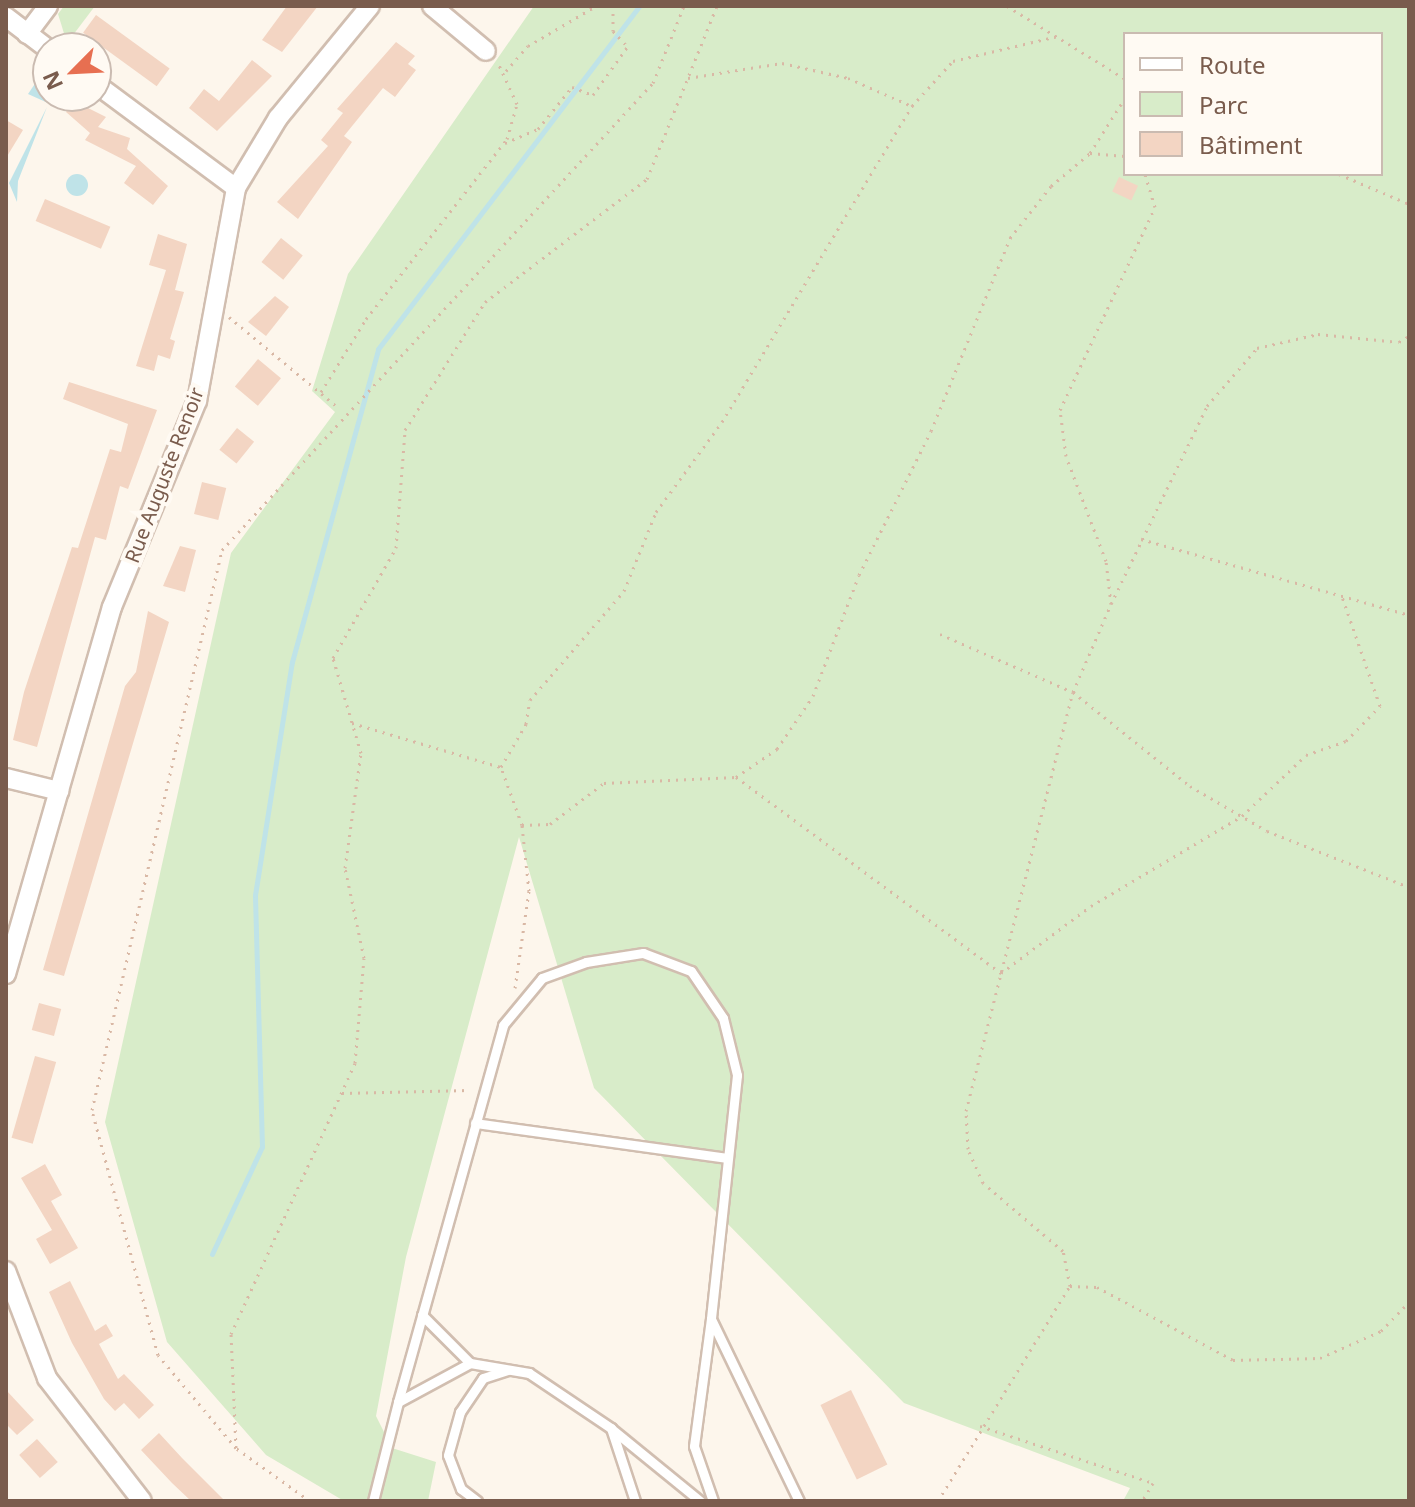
<!DOCTYPE html>
<meta charset="utf-8">
<style>
body{margin:0}
#map{position:relative;width:1415px;height:1507px;overflow:hidden;background:#fdf6ec;font-family:"Noto Sans",sans-serif}
div>[style]{position:absolute}
[style*='--x']{left:calc(var(--x)*1px);top:calc(var(--y)*1px);width:calc(var(--w)*1px);rotate:calc(var(--a)*1deg)}
.green>*{inset:0;background:#d8ecc9}
.water>*{inset:0;background:#bfe3e8}
.round{border-radius:50%}
.stream>*{height:5px;margin:-2.5px;padding:0 2.5px;transform-origin:2.5px;border-radius:2.5px;background:#bfe3e8}
.building>*{inset:0;background:#f3d5c3;transform-origin:0 0}
.path>*{height:3px;margin-top:-1.5px;transform-origin:0;background:repeating-linear-gradient(90deg,#d9b8a5 0 2px,transparent 0 8px)}
.roads{filter:drop-shadow(2px 0 #d1beb0) drop-shadow(-2px 0 #d1beb0) drop-shadow(0 2px #d1beb0) drop-shadow(0 -2px #d1beb0)}
.service>*{height:9px;margin:-4.5px;padding:0 4.5px;transform-origin:4.5px;border-radius:4.5px;background:#fff}
.minor>*{height:18px;margin:-9px;padding:0 9px;transform-origin:9px;border-radius:9px;background:#fff}
span{translate:-50% -50%;white-space:nowrap;text-align:center;line-height:1.15;-webkit-text-stroke:8px #fffaf3;paint-order:stroke}
.street-label{font-size:20px;color:#7a5c4d}
.frame{position:absolute;inset:0;border:8px solid #7a5c4d;pointer-events:none}
.legend{position:absolute;left:1123px;top:32px;width:260px;height:144px;box-sizing:border-box;background:#fffaf3;border:2px solid #cabbb1;margin:0;padding:10px 14px;list-style:none;font-size:24px;color:#7a5c4d}
.legend li{display:flex;align-items:center;gap:16px;height:40px}
.legend b{width:40px;border:2px solid #cabbb1}
.north{position:absolute;left:32px;top:32px;width:80px;height:80px;box-sizing:border-box;background:#fffaf3;border:2px solid #cabbb1;border-radius:50%;rotate:246deg;font-size:22px;font-weight:700;line-height:32px;text-align:center;color:#7a5c4d}
.north::after{content:'';display:block;margin:auto;width:28px;height:36px;background:#e76f51;clip-path:polygon(50% 0,100% 100%,50% 72%,0 100%)}
</style>
<div id="map">
<div class="green">
<div style="clip-path:polygon(64px 6px,95px 6px,67px 43px,58px 14px)"></div>
<div style="clip-path:polygon(evenodd,534px 6px,1409px 6px,1409px 1501px,1123px 1501px,1130px 1488px,904px 1403px,594px 1088px,519px 837px,406px 1257px,376px 1416px,392px 1448px,436px 1462px,428px 1501px,344px 1501px,266px 1455px,167px 1342px,105px 1122px,231px 553px,335px 412px,312px 391px,348px 274px,534px 6px,1125px 34px,1381px 34px,1381px 174px,1125px 174px,1125px 34px)"></div>
</div>
<div class="water">
<div style="clip-path:polygon(45px 69px,52px 96px,48px 103px,28px 94px)"></div>
<div style="clip-path:polygon(47px 107px,18px 181px,17px 202px,9px 183px)"></div>
<div class="round" style="left:66px;top:174px;width:22px;height:22px"></div>
</div>
<div class="stream">
<div style="--x:212;--y:1254;--w:118;--a:-65"></div>
<div style="--x:262;--y:1147;--w:252;--a:-91.6"></div>
<div style="--x:255;--y:895;--w:236;--a:-81"></div>
<div style="--x:292;--y:662;--w:325;--a:-74.6"></div>
<div style="--x:378;--y:349;--w:431;--a:-52.7"></div>
</div>
<div class="building">
<div style="clip-path:polygon(287px 6px,318px 6px,282px 52px,262px 40px)"></div>
<div style="left:96px;top:15px;width:91px;height:22px;rotate:36deg"></div>
<div style="clip-path:polygon(396px 42px,415px 56px,408px 64px,416px 70px,395px 97px,383px 88px,344px 136px,352px 142px,298px 219px,277px 202px,328px 146px,321px 140px,343px 113px,337px 109px)"></div>
<div style="clip-path:polygon(252px 60px,272px 76px,217px 131px,189px 108px,204px 89px,219px 101px)"></div>
<div style="clip-path:polygon(74px 101px,106px 117px,98px 127px,130px 138px,127px 149px,168px 186px,153px 205px,124px 183px,136px 166px,85px 140px,90px 133px,66px 112px)"></div>
<div style="clip-path:polygon(6px 120px,23px 130px,6px 158px)"></div>
<div style="left:1119px;top:177px;width:21px;height:16px;rotate:25deg"></div>
<div style="left:45px;top:199px;width:71px;height:24px;rotate:23deg"></div>
<div style="clip-path:polygon(158px 234px,187px 244px,175px 290px,184px 292px,170px 339px,175px 341px,170px 359px,158px 355px,154px 371px,136px 366px,166px 270px,149px 265px)"></div>
<div style="left:281px;top:238px;width:28px;height:31px;rotate:39deg"></div>
<div style="clip-path:polygon(275px 296px,289px 307px,266px 336px,248px 322px)"></div>
<div style="left:258px;top:359px;width:30px;height:36px;rotate:40deg"></div>
<div style="clip-path:polygon(69px 382px,157px 410px,128px 489px,120px 486px,106px 540px,95px 537px,37px 747px,13px 740px,24px 692px,72px 547px,78px 548px,110px 449px,121px 452px,128px 424px,63px 399px)"></div>
<div style="left:237px;top:428px;width:22px;height:28px;rotate:39deg"></div>
<div style="left:202px;top:482px;width:25px;height:33px;rotate:14deg"></div>
<div style="clip-path:polygon(180px 546px,196px 550px,185px 592px,163px 586px)"></div>
<div style="clip-path:polygon(148px 611px,169px 622px,64px 976px,43px 970px,125px 686px,136px 672px)"></div>
<div style="left:39px;top:1003px;width:23px;height:28px;rotate:15deg"></div>
<div style="left:35px;top:1056px;width:22px;height:85px;rotate:16deg"></div>
<div style="clip-path:polygon(45px 1164px,62px 1195px,51px 1201px,78px 1248px,50px 1264px,36px 1239px,52px 1230px,21px 1178px)"></div>
<div style="clip-path:polygon(70px 1281px,95px 1331px,106px 1324px,113px 1336px,99px 1344px,118px 1379px,124px 1374px,154px 1405px,139px 1419px,124px 1403px,115px 1411px,104px 1399px,72px 1343px,49px 1292px)"></div>
<div style="clip-path:polygon(6px 1390px,34px 1420px,17px 1435px,6px 1424px)"></div>
<div style="left:851px;top:1390px;width:83px;height:34px;rotate:64deg"></div>
<div style="clip-path:polygon(159px 1433px,182px 1458px,225px 1501px,191px 1501px,172px 1483px,141px 1450px)"></div>
<div style="left:37px;top:1439px;width:31px;height:24px;rotate:48deg"></div>
</div>
<div class="path">
<div style="--x:613;--y:6;--w:25;--a:90"></div>
<div style="--x:613;--y:31;--w:23;--a:47"></div>
<div style="--x:1007;--y:6;--w:139;--a:31.7"></div>
<div style="--x:506;--y:71;--w:33;--a:-49"></div>
<div style="--x:528;--y:46;--w:79;--a:-30.5"></div>
<div style="--x:688;--y:78;--w:95;--a:-9.1"></div>
<div style="--x:782;--y:63;--w:68;--a:12.8"></div>
<div style="--x:848;--y:78;--w:70;--a:23.6"></div>
<div style="--x:505;--y:143;--w:36;--a:-23"></div>
<div style="--x:538;--y:129;--w:54;--a:-51"></div>
<div style="--x:572;--y:87;--w:22;--a:21"></div>
<div style="--x:593;--y:95;--w:60;--a:-54.5"></div>
<div style="--x:1090;--y:153;--w:35;--a:5"></div>
<div style="--x:1339;--y:174;--w:76;--a:23.2"></div>
<div style="--x:229;--y:317;--w:138;--a:39.7"></div>
<div style="--x:321;--y:392;--w:86;--a:-58.3"></div>
<div style="--x:366;--y:319;--w:229;--a:-51.9"></div>
<div style="--x:507;--y:139;--w:36;--a:-74"></div>
<div style="--x:517;--y:104;--w:43;--a:-114.8"></div>
<div style="--x:1141;--y:539;--w:279;--a:15.8"></div>
<div style="--x:1111;--y:604;--w:220;--a:-64.1"></div>
<div style="--x:1207;--y:406;--w:77;--a:-49.2"></div>
<div style="--x:1257;--y:348;--w:63;--a:-12.9"></div>
<div style="--x:1318;--y:334;--w:81;--a:5.6"></div>
<div style="--x:1399;--y:342;--w:12;--a:-31"></div>
<div style="--x:940;--y:634;--w:145;--a:23.6"></div>
<div style="--x:1073;--y:692;--w:150;--a:38.8"></div>
<div style="--x:1190;--y:786;--w:89;--a:30.3"></div>
<div style="--x:1267;--y:831;--w:153;--a:21.5"></div>
<div style="--x:352;--y:723;--w:155;--a:16.5"></div>
<div style="--x:736;--y:777;--w:330;--a:36.5"></div>
<div style="--x:1001;--y:973;--w:112;--a:-36.7"></div>
<div style="--x:1091;--y:906;--w:176;--a:-30.8"></div>
<div style="--x:1242;--y:816;--w:88;--a:-43.6"></div>
<div style="--x:1306;--y:755;--w:42;--a:-19.3"></div>
<div style="--x:1346;--y:741;--w:49;--a:-45.8"></div>
<div style="--x:1380;--y:706;--w:116;--a:-109.1"></div>
<div style="--x:522;--y:825;--w:28;--a:-2"></div>
<div style="--x:550;--y:824;--w:68;--a:-37.2"></div>
<div style="--x:604;--y:783;--w:132;--a:-2.6"></div>
<div style="--x:736;--y:777;--w:50;--a:-34.3"></div>
<div style="--x:777;--y:749;--w:64;--a:-55.8"></div>
<div style="--x:813;--y:696;--w:129;--a:-69.2"></div>
<div style="--x:859;--y:575;--w:161;--a:-63.4"></div>
<div style="--x:931;--y:431;--w:209;--a:-67.7"></div>
<div style="--x:1010;--y:238;--w:66;--a:-51.7"></div>
<div style="--x:1051;--y:186;--w:51;--a:-40.2"></div>
<div style="--x:1090;--y:153;--w:65;--a:-57.5"></div>
<div style="--x:515;--y:988;--w:98;--a:-81.8"></div>
<div style="--x:529;--y:891;--w:66;--a:-96.1"></div>
<div style="--x:522;--y:825;--w:62;--a:-109.9"></div>
<div style="--x:501;--y:767;--w:50;--a:-59.8"></div>
<div style="--x:526;--y:724;--w:24;--a:-81"></div>
<div style="--x:530;--y:700;--w:144;--a:-49.2"></div>
<div style="--x:624;--y:591;--w:85;--a:-67.9"></div>
<div style="--x:656;--y:512;--w:112;--a:-53.7"></div>
<div style="--x:722;--y:422;--w:369;--a:-59"></div>
<div style="--x:912;--y:106;--w:61;--a:-47.7"></div>
<div style="--x:953;--y:61;--w:108;--a:-13.4"></div>
<div style="--x:342;--y:1093;--w:128;--a:-1.3"></div>
<div style="--x:1070;--y:1286;--w:27;--a:2"></div>
<div style="--x:1097;--y:1287;--w:154;--a:28.2"></div>
<div style="--x:1233;--y:1360;--w:87;--a:-1.3"></div>
<div style="--x:1320;--y:1358;--w:67;--a:-23.9"></div>
<div style="--x:1381;--y:1331;--w:40;--a:-46"></div>
<div style="--x:980;--y:1426;--w:182;--a:18.2"></div>
<div style="--x:1153;--y:1483;--w:21;--a:121"></div>
<div style="--x:236;--y:1448;--w:121;--a:-130"></div>
<div style="--x:158;--y:1355;--w:254;--a:-105.1"></div>
<div style="--x:92;--y:1110;--w:575;--a:-76.93"></div>
<div style="--x:222;--y:550;--w:635;--a:-47.3"></div>
<div style="--x:653;--y:83;--w:83;--a:-68.1"></div>
<div style="--x:310;--y:1501;--w:91;--a:-144.4"></div>
<div style="--x:236;--y:1448;--w:114;--a:-92.5"></div>
<div style="--x:231;--y:1334;--w:298;--a:-65.4"></div>
<div style="--x:355;--y:1063;--w:105;--a:-85.1"></div>
<div style="--x:364;--y:958;--w:92;--a:-101.9"></div>
<div style="--x:345;--y:868;--w:116;--a:-82.1"></div>
<div style="--x:361;--y:753;--w:99;--a:-106.4"></div>
<div style="--x:333;--y:658;--w:127;--a:-60.2"></div>
<div style="--x:396;--y:548;--w:118;--a:-85.6"></div>
<div style="--x:405;--y:430;--w:151;--a:-58"></div>
<div style="--x:485;--y:302;--w:203;--a:-37.2"></div>
<div style="--x:647;--y:179;--w:187;--a:-68"></div>
<div style="--x:938;--y:1501;--w:252;--a:-58.5"></div>
<div style="--x:1070;--y:1286;--w:36;--a:-101"></div>
<div style="--x:1063;--y:1251;--w:105;--a:-139.6"></div>
<div style="--x:983;--y:1183;--w:37;--a:-114"></div>
<div style="--x:968;--y:1149;--w:38;--a:-93"></div>
<div style="--x:966;--y:1111;--w:432;--a:-75.7"></div>
<div style="--x:1073;--y:692;--w:96;--a:-66.6"></div>
<div style="--x:1111;--y:604;--w:43;--a:-96.6"></div>
<div style="--x:1106;--y:561;--w:112;--a:-110.9"></div>
<div style="--x:1066;--y:456;--w:46;--a:-97.4"></div>
<div style="--x:1060;--y:410;--w:224;--a:-64.9"></div>
<div style="--x:1155;--y:207;--w:34;--a:-107"></div>
</div>
<div class="roads">
<div class="service">
<div style="--x:475;--y:1123;--w:254;--a:7.9"></div>
<div style="--x:422;--y:1315;--w:68;--a:45"></div>
<div style="--x:398;--y:1402;--w:391;--a:-74.4"></div>
<div style="--x:503;--y:1025;--w:61;--a:-50.3"></div>
<div style="--x:542;--y:978;--w:47;--a:-20"></div>
<div style="--x:586;--y:962;--w:58;--a:-9"></div>
<div style="--x:643;--y:953;--w:51;--a:20.6"></div>
<div style="--x:691;--y:971;--w:57;--a:55.8"></div>
<div style="--x:723;--y:1018;--w:59;--a:76.2"></div>
<div style="--x:737;--y:1075;--w:245;--a:96.1"></div>
<div style="--x:613;--y:1430;--w:112;--a:39.2"></div>
<div style="--x:373;--y:1501;--w:102;--a:-75.8"></div>
<div style="--x:398;--y:1402;--w:82;--a:-28.4"></div>
<div style="--x:470;--y:1363;--w:60;--a:9.6"></div>
<div style="--x:529;--y:1373;--w:99;--a:33.9"></div>
<div style="--x:611;--y:1428;--w:77;--a:71.8"></div>
<div style="--x:477;--y:1501;--w:20;--a:-143"></div>
<div style="--x:461;--y:1489;--w:36;--a:-111"></div>
<div style="--x:448;--y:1455;--w:45;--a:-74.4"></div>
<div style="--x:460;--y:1412;--w:41;--a:-55.9"></div>
<div style="--x:483;--y:1378;--w:26;--a:-18"></div>
<div style="--x:713;--y:1501;--w:58;--a:-109.1"></div>
<div style="--x:694;--y:1446;--w:128;--a:-82.4"></div>
<div style="--x:711;--y:1319;--w:202;--a:64.2"></div>
</div>
<div class="minor">
<div style="--x:432;--y:6;--w:70;--a:39.8"></div>
<div style="--x:6;--y:17;--w:53;--a:37.3"></div>
<div style="--x:27;--y:34;--w:35;--a:-53"></div>
<div style="--x:96;--y:84;--w:174;--a:36.6"></div>
<div style="--x:6;--y:778;--w:55;--a:13.8"></div>
<div style="--x:6;--y:974;--w:382;--a:-73.9"></div>
<div style="--x:112;--y:607;--w:223;--a:-67.6"></div>
<div style="--x:197;--y:401;--w:217;--a:-79.6"></div>
<div style="--x:236;--y:188;--w:82;--a:-59"></div>
<div style="--x:278;--y:118;--w:145;--a:-50.6"></div>
<div style="--x:6;--y:1271;--w:115;--a:69"></div>
<div style="--x:47;--y:1378;--w:155;--a:52.3"></div>
</div>
</div>
<div class="street-label">
<span style="left:164px;top:475px;rotate:-69deg">Rue Auguste Renoir</span>
</div>
<div class="frame"></div>
<ul class="legend">
<li><b style="height:10px;background:#fff"></b>Route</li>
<li><b style="height:22px;background:#d8ecc9"></b>Parc</li>
<li><b style="height:22px;background:#f3d5c3"></b>Bâtiment</li>
</ul>
<div class="north">N</div>
</div>
